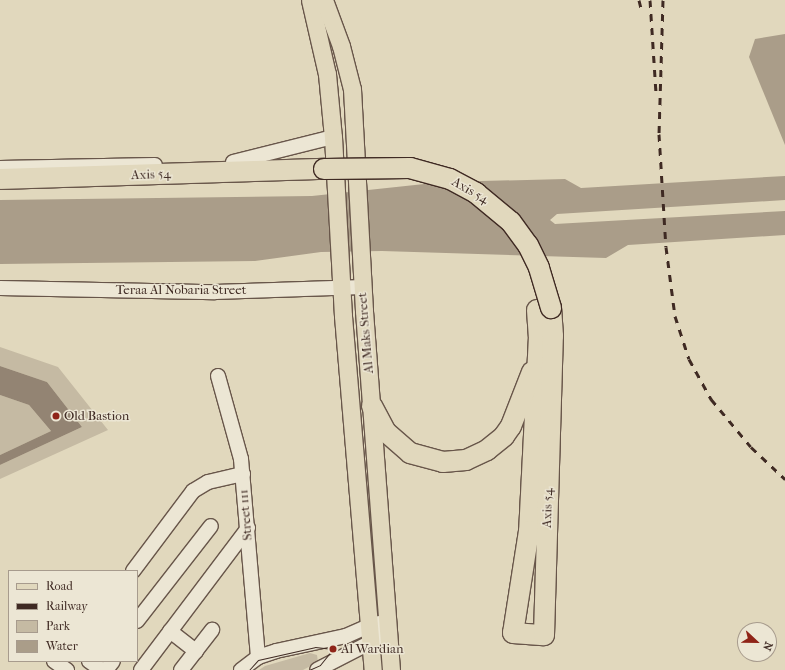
<!DOCTYPE html>
<style>
body{margin:0}
#map{position:relative;width:785px;height:670px;overflow:hidden;background:#e1d8bd;font-family:"IM FELL French Canon",serif}
div>[style]{position:absolute}
[style*='--x']{left:calc(var(--x)*1px);top:calc(var(--y)*1px);width:calc(var(--w)*1px);rotate:calc(var(--a)*1deg)}
.green>*{inset:0;background:#c5baa3}
.water>*{inset:0;background:#aa9d89}
.building>*{inset:0;background:#938473}
.roads{filter:drop-shadow(1px 0 #68564a) drop-shadow(-1px 0 #68564a) drop-shadow(0 1px #68564a) drop-shadow(0 -1px #68564a)}
.minor>*{height:14px;margin:-7px;padding:0 7px;transform-origin:7px;border-radius:7px;background:#ece6d4}
.major>*{height:17px;margin:-8.5px;padding:0 8.5px;transform-origin:8.5px;border-radius:8.5px;background:#e1d8bd}
.highway>*{height:20px;margin:-10px;padding:0 10px;transform-origin:10px;border-radius:10px;background:#e1d8bd}
.tram>*{height:1px;margin:-0.5px;padding:0 0.5px;transform-origin:0.5px;border-radius:0.5px;background:#3f2a23}
.rail>*{height:3px;margin-top:-1.5px;transform-origin:0;background:repeating-linear-gradient(90deg,#3f2a23 0 7px,transparent 0 14px)}
.bridges{filter:drop-shadow(1px 0 #3f2a23) drop-shadow(-1px 0 #3f2a23) drop-shadow(0 1px #3f2a23) drop-shadow(0 -1px #3f2a23)}
.highway-bridge>*{height:20px;margin:-10px;padding:0 10px;transform-origin:10px;border-radius:10px;background:#e1d8bd}
.dots>*{width:11px;height:11px;translate:-50% -50%;box-sizing:border-box;border:2px solid #ece6d4;border-radius:50%}
span{translate:-50% -50%;white-space:nowrap;text-align:center;line-height:1.15;-webkit-text-stroke:3px #ece6d4;paint-order:stroke}
.street-label{font-size:13px;color:#3f2a23}
.poi-label{font-size:13px;color:#3f2a23}
.left{translate:0 -50%;text-align:left}
.legend{position:absolute;left:8px;top:570px;width:130px;height:92px;box-sizing:border-box;background:#ece6d4;border:1px solid #a79b8d;margin:0;padding:5px 7px;list-style:none;font-size:12px;color:#3f2a23}
.legend li{display:flex;align-items:center;gap:8px;height:20px}
.legend b{width:20px;border:1px solid #a79b8d}
.north{position:absolute;left:737px;top:622px;width:40px;height:40px;box-sizing:border-box;background:#ece6d4;border:1px solid #a79b8d;border-radius:50%;rotate:112deg;font-size:11px;font-weight:700;line-height:16px;text-align:center;color:#3f2a23}
.north::after{content:'';display:block;margin:auto;width:14px;height:18px;background:#8f2418;clip-path:polygon(50% 0,100% 100%,50% 72%,0 100%)}
</style>
<div id="map">
<div class="green">
<div style="clip-path:polygon(0 347px,58px 367px,108px 430px,0 479px,0 465px,82px 427px,47px 382px,0 366px)"></div>
<div style="clip-path:polygon(0 395px,29px 405px,51px 431px,0 455px)"></div>
<div style="clip-path:polygon(310px 653px,317px 655px,318px 662px,303px 670px,259px 670px,265px 666px)"></div>
</div>
<div class="water">
<div style="clip-path:polygon(785px 34px,785px 145px,749px 57px,755px 39px)"></div>
<div style="clip-path:polygon(785px 176px,785px 200px,557px 214px,550px 220px,555px 224px,785px 211px,785px 235px,628px 245px,606px 258px,382px 251px,321px 252px,255px 261px,0 264px,0 200px,312px 196px,443px 182px,565px 179px,581px 188px)"></div>
</div>
<div class="building">
<div style="clip-path:polygon(0 366px,47px 382px,82px 427px,0 465px,0 455px,51px 431px,29px 405px,0 395px)"></div>
</div>
<div class="roads">
<div class="minor">
<div style="--x:233;--y:162;--w:103;--a:-14"></div>
<div style="--x:0;--y:168;--w:155;--a:-1.1"></div>
<div style="--x:0;--y:288;--w:215;--a:1.1"></div>
<div style="--x:215;--y:292;--w:148;--a:-1.9"></div>
<div style="--x:218;--y:376;--w:86;--a:74.5"></div>
<div style="--x:241;--y:459;--w:199;--a:85.1"></div>
<div style="--x:133;--y:571;--w:100;--a:-53.1"></div>
<div style="--x:193;--y:491;--w:17;--a:-31"></div>
<div style="--x:208;--y:482;--w:36;--a:-13"></div>
<div style="--x:137;--y:621;--w:120;--a:-52.1"></div>
<div style="--x:170;--y:631;--w:33;--a:38"></div>
<div style="--x:54;--y:661;--w:16;--a:35"></div>
<div style="--x:89;--y:661;--w:16;--a:35"></div>
<div style="--x:106;--y:670;--w:11;--a:-52"></div>
<div style="--x:141;--y:670;--w:178;--a:-53"></div>
<div style="--x:181;--y:670;--w:51;--a:-52.2"></div>
<div style="--x:241;--y:670;--w:21;--a:-37"></div>
<div style="--x:258;--y:657;--w:19;--a:-18"></div>
<div style="--x:276;--y:651;--w:72;--a:-12.1"></div>
<div style="--x:346;--y:636;--w:30;--a:-24"></div>
<div style="--x:373;--y:624;--w:15;--a:-8"></div>
<div style="--x:388;--y:622;--w:22;--a:126"></div>
<div style="--x:375;--y:640;--w:65;--a:152.7"></div>
</div>
<div class="major">
<div style="--x:310;--y:0;--w:76;--a:77.1"></div>
<div style="--x:327;--y:74;--w:63;--a:84.6"></div>
<div style="--x:333;--y:137;--w:179;--a:86.8"></div>
<div style="--x:343;--y:316;--w:355;--a:85.2"></div>
<div style="--x:324;--y:0;--w:49;--a:69.7"></div>
<div style="--x:341;--y:46;--w:44;--a:75.7"></div>
<div style="--x:352;--y:89;--w:222;--a:86.9"></div>
<div style="--x:364;--y:311;--w:360;--a:85.7"></div>
</div>
<div class="highway">
<div style="--x:0;--y:179;--w:324;--a:-1.8"></div>
<div style="--x:537;--y:310;--w:26;--a:86"></div>
<div style="--x:539;--y:336;--w:195;--a:92.9"></div>
<div style="--x:529;--y:531;--w:103;--a:98.9"></div>
<div style="--x:513;--y:633;--w:31;--a:4"></div>
<div style="--x:544;--y:635;--w:299;--a:-88.3"></div>
<div style="--x:553;--y:336;--w:28;--a:-94"></div>
<div style="--x:372;--y:406;--w:30;--a:62"></div>
<div style="--x:386;--y:432;--w:32;--a:41"></div>
<div style="--x:410;--y:453;--w:34;--a:15"></div>
<div style="--x:443;--y:462;--w:23;--a:-5"></div>
<div style="--x:466;--y:460;--w:23;--a:-25"></div>
<div style="--x:487;--y:450;--w:22;--a:-39"></div>
<div style="--x:504;--y:436;--w:12;--a:-55"></div>
<div style="--x:511;--y:426;--w:58;--a:-68.7"></div>
</div>
</div>
<div class="tram">
<div style="--x:249;--y:670;--w:13;--a:-48"></div>
<div style="--x:258;--y:660;--w:58;--a:-12.8"></div>
<div style="--x:315;--y:647;--w:18;--a:6"></div>
<div style="--x:309;--y:670;--w:12;--a:-24"></div>
<div style="--x:320;--y:665;--w:21;--a:-51"></div>
</div>
<div class="rail">
<div style="--x:639;--y:0;--w:8;--a:76"></div>
<div style="--x:650;--y:0;--w:92;--a:86.3"></div>
<div style="--x:663;--y:0;--w:134;--a:91.7"></div>
<div style="--x:659;--y:134;--w:113;--a:86.5"></div>
<div style="--x:666;--y:247;--w:70;--a:82.6"></div>
<div style="--x:675;--y:316;--w:45;--a:72"></div>
<div style="--x:689;--y:359;--w:46;--a:61.2"></div>
<div style="--x:711;--y:399;--w:62;--a:50.2"></div>
<div style="--x:751;--y:447;--w:47;--a:43.3"></div>
</div>
<div class="bridges">
<div class="highway-bridge">
<div style="--x:324;--y:169;--w:86;--a:-0.7"></div>
<div style="--x:410;--y:168;--w:41;--a:15.4"></div>
<div style="--x:450;--y:179;--w:30;--a:28"></div>
<div style="--x:476;--y:193;--w:45;--a:39.6"></div>
<div style="--x:511;--y:222;--w:29;--a:54"></div>
<div style="--x:528;--y:245;--w:25;--a:64"></div>
<div style="--x:539;--y:268;--w:42;--a:73.3"></div>
</div>
</div>
<div class="dots">
<div style="left:56px;top:416px;background:#8f2418"></div>
<div style="left:333px;top:649px;background:#8f2418"></div>
</div>
<div class="street-label">
<span style="left:151px;top:175px;rotate:-2deg">Axis 54</span>
<span style="left:470px;top:191px;rotate:30deg">Axis 54</span>
<span style="left:181px;top:290px">Teraa Al Nobaria Street</span>
<span style="left:366px;top:333px;rotate:-95deg">Al Maks Street</span>
<span style="left:548px;top:508px;rotate:-88deg">Axis 54</span>
<span style="left:246px;top:515px;rotate:-95deg">Street 111</span>
</div>
<div class="poi-label">
<span class="left" style="left:64px;top:416px">Old Bastion</span>
<span class="left" style="left:341px;top:649px">Al Wardian</span>
</div>
<ul class="legend">
<li><b style="height:5px;background:#e1d8bd"></b>Road</li>
<li><b style="height:5px;background:#3f2a23"></b>Railway</li>
<li><b style="height:11px;background:#c5baa3"></b>Park</li>
<li><b style="height:11px;background:#aa9d89"></b>Water</li>
</ul>
<div class="north">N</div>
</div>
